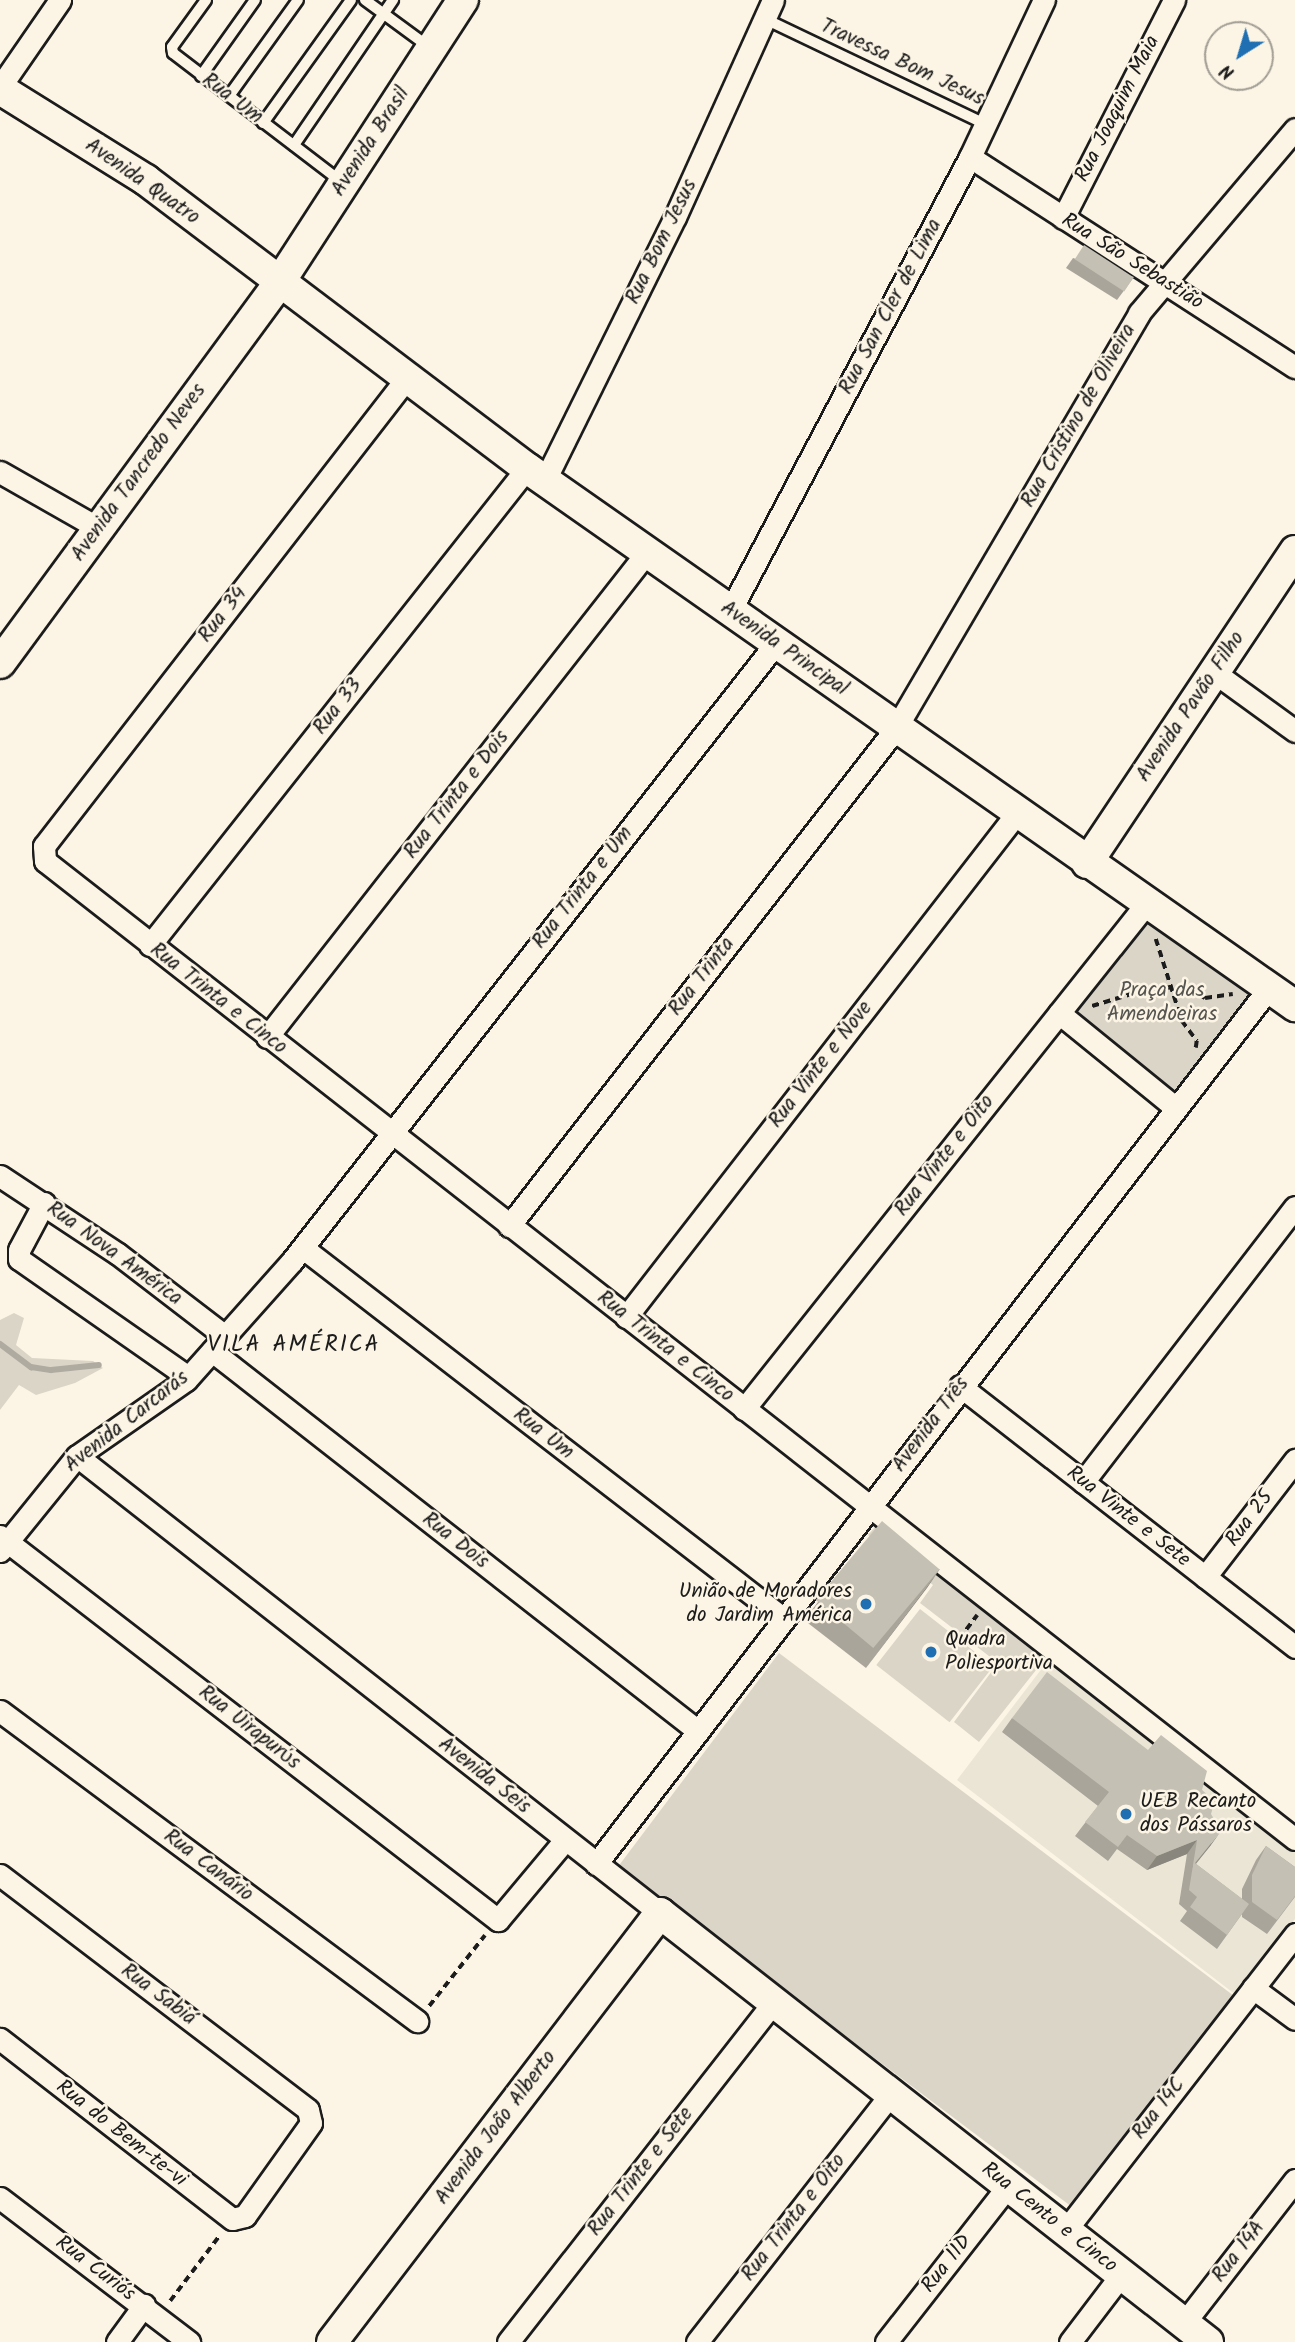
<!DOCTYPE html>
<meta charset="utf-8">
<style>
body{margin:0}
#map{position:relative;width:1295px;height:2342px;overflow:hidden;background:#fcf5e5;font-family:Kalam,sans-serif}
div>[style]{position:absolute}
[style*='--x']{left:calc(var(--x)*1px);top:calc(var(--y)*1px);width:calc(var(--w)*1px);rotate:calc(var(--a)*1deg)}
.built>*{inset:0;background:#ebe5d6}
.green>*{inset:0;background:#dbd5c8;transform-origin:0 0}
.stream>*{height:6px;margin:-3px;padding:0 3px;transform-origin:3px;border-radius:3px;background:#b0aba1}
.path>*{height:3.5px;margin-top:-1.75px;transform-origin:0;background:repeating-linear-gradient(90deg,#1c1c1c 0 7px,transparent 0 12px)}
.roads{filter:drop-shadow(2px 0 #1c1c1c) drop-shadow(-2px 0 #1c1c1c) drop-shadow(0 2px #1c1c1c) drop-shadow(0 -2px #1c1c1c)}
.lane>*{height:10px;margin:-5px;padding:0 5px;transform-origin:5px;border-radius:5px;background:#fcf5e5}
.street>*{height:21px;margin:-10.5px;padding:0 10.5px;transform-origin:10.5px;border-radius:10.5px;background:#fcf5e5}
.secondary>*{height:30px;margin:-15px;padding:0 15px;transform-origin:15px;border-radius:15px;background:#fcf5e5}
.wall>*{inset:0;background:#a9a59a}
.shaded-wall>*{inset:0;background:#89867d}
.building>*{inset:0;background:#c4c0b3;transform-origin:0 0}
.dots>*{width:19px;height:19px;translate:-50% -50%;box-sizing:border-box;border:4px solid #fcf5e5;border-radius:50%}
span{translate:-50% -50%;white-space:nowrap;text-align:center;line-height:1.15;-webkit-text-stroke:5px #fcf5e5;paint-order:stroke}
.street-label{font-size:21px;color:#1c1c1c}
.park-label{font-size:21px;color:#555450}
.poi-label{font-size:21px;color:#1c1c1c}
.right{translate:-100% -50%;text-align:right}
.left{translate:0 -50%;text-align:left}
.neighbourhood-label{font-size:23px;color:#1c1c1c;letter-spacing:2px}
.north{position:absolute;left:1204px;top:21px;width:70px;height:70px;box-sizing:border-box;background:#fcf5e5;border:2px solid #a29e95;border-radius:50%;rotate:217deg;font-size:19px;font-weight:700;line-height:28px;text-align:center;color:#1c1c1c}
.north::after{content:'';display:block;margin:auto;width:24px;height:32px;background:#1f6fb2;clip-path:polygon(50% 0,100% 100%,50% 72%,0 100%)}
</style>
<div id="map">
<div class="built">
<div style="clip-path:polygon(1049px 1659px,1295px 1849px,1295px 1919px,1236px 1995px,957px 1780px)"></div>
</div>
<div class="green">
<div style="left:1146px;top:906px;width:147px;height:136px;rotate:34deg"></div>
<div style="clip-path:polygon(14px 1313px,24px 1318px,16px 1345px,32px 1358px,93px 1361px,103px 1368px,75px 1383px,36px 1395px,19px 1385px,0 1410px,0 1320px)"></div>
<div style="clip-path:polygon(876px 1526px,1048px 1655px,979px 1742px,954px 1722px,998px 1663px,920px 1603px,933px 1585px,868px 1535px)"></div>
<div style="left:920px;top:1609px;width:93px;height:71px;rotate:38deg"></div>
<div style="left:779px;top:1653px;width:574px;height:266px;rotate:37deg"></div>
</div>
<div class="stream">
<div style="--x:0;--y:1344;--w:39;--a:37"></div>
<div style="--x:31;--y:1367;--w:20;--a:9"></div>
<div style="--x:51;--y:1370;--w:48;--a:-5.9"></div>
</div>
<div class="path">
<div style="--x:1156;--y:939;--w:86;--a:72.4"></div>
<div style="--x:1182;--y:1021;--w:25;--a:53"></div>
<div style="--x:1197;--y:1041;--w:7;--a:98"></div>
<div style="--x:1092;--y:1006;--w:65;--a:-17"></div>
<div style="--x:1154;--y:987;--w:35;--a:2"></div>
<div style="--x:1189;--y:988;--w:19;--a:32"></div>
<div style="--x:1205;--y:998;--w:28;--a:-8"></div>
<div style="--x:959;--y:1639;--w:30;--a:-53"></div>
<div style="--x:429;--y:2006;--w:90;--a:-51.7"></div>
<div style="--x:170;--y:2301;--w:83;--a:-52.9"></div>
</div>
<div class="roads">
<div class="lane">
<div style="--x:206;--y:0;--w:58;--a:125.9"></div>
<div style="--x:172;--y:47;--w:6;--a:81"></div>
<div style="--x:173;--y:53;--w:213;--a:37.4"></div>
<div style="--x:365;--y:0;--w:79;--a:36.3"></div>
<div style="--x:765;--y:19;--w:244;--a:25.5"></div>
<div style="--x:201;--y:76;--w:93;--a:-54.6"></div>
<div style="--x:229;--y:96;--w:118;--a:-54.3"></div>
<div style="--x:263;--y:123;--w:151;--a:-54.4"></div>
<div style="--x:294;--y:145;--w:176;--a:-55.7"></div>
</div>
<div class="street">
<div style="--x:0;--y:87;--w:106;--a:-55.4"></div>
<div style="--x:970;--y:157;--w:387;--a:32.9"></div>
<div style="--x:1063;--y:218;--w:245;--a:-63"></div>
<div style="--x:406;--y:379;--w:591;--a:127.78"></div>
<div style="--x:44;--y:846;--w:15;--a:86"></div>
<div style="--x:45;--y:861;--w:1587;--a:38.04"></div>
<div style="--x:0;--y:472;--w:113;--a:29.7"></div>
<div style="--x:545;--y:480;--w:293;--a:-63.7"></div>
<div style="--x:675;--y:217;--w:238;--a:-65.7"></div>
<div style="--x:730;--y:611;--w:514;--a:-62.14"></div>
<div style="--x:970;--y:157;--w:174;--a:-64.8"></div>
<div style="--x:1215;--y:673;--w:99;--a:35.9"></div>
<div style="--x:150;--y:945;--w:608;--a:-51.68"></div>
<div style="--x:1059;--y:1013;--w:151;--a:39.1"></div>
<div style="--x:267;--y:1037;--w:616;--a:-51.92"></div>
<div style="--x:0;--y:1176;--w:141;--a:33.5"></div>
<div style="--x:118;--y:1254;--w:135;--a:37.5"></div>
<div style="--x:44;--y:1203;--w:53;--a:118"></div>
<div style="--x:19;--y:1250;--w:9;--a:90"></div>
<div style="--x:19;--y:1259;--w:206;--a:34.9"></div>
<div style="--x:509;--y:1226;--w:631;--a:-52.15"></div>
<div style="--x:896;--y:728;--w:481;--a:-59.6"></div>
<div style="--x:1139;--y:313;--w:241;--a:-49.7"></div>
<div style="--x:303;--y:1248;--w:607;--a:37.64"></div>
<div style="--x:626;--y:1317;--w:638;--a:-52.2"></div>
<div style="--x:212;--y:1351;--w:617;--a:38.02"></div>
<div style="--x:960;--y:1386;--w:425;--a:37.9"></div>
<div style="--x:744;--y:1409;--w:645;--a:-51.48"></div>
<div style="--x:77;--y:1456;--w:741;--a:38.09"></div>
<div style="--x:1083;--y:1482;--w:347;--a:-52.4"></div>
<div style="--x:0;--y:1536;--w:629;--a:37.64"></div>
<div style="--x:498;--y:1920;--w:104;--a:-50.1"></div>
<div style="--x:0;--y:1551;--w:122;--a:-51"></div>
<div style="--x:77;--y:1456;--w:133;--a:-34.9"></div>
<div style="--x:186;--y:1380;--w:159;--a:-48.3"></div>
<div style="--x:292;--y:1261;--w:785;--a:-51.93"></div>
<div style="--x:1205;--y:1577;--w:148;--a:-52.4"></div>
<div style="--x:0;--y:1711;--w:520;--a:36.63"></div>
<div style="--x:596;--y:1864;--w:1105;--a:-52.47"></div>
<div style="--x:0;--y:1875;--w:387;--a:37.3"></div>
<div style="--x:308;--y:2110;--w:13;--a:77"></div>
<div style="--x:311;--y:2123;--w:114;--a:125.4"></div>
<div style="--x:245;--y:2216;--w:13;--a:167"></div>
<div style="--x:232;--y:2219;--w:294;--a:-142.2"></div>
<div style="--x:1253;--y:1988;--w:52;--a:36.4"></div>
<div style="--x:0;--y:2198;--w:238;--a:37.3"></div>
<div style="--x:1065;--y:2231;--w:376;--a:-52.2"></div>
<div style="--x:1184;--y:2323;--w:181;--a:-52.2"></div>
<div style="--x:117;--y:2342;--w:46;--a:-53.9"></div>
<div style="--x:508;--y:2342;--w:430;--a:-52"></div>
<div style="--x:697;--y:2342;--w:313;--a:-52"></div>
<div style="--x:886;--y:2342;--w:198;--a:-52"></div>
<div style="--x:1070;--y:2342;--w:84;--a:-52.7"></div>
</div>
<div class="secondary">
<div style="--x:0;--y:89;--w:172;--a:31.9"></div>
<div style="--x:146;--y:180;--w:478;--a:37.1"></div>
<div style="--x:527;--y:468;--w:938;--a:35.01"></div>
<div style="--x:0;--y:663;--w:471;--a:-53.7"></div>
<div style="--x:279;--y:283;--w:338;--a:-57"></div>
<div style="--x:1087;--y:863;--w:375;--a:-56.3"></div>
<div style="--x:332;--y:2342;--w:540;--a:-52.6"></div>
<div style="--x:660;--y:1913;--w:696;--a:38.06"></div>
</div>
</div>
<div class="wall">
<div style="clip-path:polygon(1073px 258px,1134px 277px,1117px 300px,1066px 268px)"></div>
<div style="clip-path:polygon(940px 1569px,866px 1668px,804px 1620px,818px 1602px)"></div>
<div style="clip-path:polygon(1012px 1718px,1202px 1790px,1211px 1814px,1211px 1845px,1196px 1864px,1242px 1899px,1242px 1889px,1256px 1860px,1266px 1846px,1295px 1867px,1295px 1897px,1267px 1934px,1242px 1917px,1242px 1914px,1217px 1949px,1180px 1921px,1187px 1911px,1179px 1904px,1187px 1854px,1147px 1870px,1117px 1849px,1108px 1861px,1075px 1836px,1098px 1806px,1002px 1732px)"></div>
</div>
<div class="shaded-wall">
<div style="clip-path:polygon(940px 1569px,927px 1588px,866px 1668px,880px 1649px)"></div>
<div style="clip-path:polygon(1221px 1831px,1211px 1845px,1192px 1868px,1193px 1866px)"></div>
<div style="clip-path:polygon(1197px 1840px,1187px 1854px,1147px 1870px,1157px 1856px)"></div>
</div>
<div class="building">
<div style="left:1084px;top:245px;width:59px;height:17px;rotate:33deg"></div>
<div style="left:882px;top:1521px;width:75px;height:103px;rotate:40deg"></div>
<div style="clip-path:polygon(1047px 1672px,1148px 1750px,1161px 1735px,1207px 1771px,1202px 1790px,1215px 1801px,1211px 1814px,1221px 1831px,1195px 1863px,1249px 1904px,1227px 1935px,1190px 1907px,1197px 1897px,1189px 1890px,1197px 1840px,1157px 1856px,1127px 1835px,1118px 1847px,1085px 1822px,1109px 1792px,1012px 1718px)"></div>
<div style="clip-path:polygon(1266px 1846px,1295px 1867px,1295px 1896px,1277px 1920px,1252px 1902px,1252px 1875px)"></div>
</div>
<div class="dots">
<div style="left:866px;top:1604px;background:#1f6fb2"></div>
<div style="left:931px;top:1652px;background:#1f6fb2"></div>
<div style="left:1126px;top:1814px;background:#1f6fb2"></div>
</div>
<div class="street-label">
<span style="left:902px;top:63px;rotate:25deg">Travessa Bom Jesus</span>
<span style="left:232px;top:99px;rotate:37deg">Rua Um</span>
<span style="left:1118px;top:109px;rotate:-63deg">Rua Joaquim Maia</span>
<span style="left:371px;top:142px;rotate:-57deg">Avenida Brasil</span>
<span style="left:142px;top:182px;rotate:35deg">Avenida Quatro</span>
<span style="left:662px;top:242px;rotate:-64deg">Rua Bom Jesus</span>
<span style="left:1132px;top:262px;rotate:32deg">Rua São Sebastião</span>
<span style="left:891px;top:307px;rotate:-62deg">Rua San Cler de Lima</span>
<span style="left:1079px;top:416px;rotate:-60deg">Rua Cristino de Oliveira</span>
<span style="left:139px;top:473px;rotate:-54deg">Avenida Tancredo Neves</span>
<span style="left:223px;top:615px;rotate:-52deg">Rua 34</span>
<span style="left:784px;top:649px;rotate:35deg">Avenida Principal</span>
<span style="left:338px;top:707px;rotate:-52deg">Rua 33</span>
<span style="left:1191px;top:707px;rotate:-56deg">Avenida Pavão Filho</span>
<span style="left:457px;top:795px;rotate:-52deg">Rua Trinta e Dois</span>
<span style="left:583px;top:888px;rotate:-52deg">Rua Trinta e Um</span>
<span style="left:702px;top:977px;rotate:-52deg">Rua Trinta</span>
<span style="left:218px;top:999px;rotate:38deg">Rua Trinta e Cinco</span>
<span style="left:821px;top:1065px;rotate:-52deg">Rua Vinte e Nove</span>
<span style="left:945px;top:1156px;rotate:-52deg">Rua Vinte e Oito</span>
<span style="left:114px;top:1254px;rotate:36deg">Rua Nova América</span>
<span style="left:665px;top:1347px;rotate:38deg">Rua Trinta e Cinco</span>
<span style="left:127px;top:1422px;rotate:-38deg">Avenida Carcarás</span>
<span style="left:931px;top:1425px;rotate:-53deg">Avenida Três</span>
<span style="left:543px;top:1434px;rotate:38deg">Rua Um</span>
<span style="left:1128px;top:1517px;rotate:38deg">Rua Vinte e Sete</span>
<span style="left:1250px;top:1519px;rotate:-53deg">Rua 25</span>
<span style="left:455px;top:1541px;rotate:38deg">Rua Dois</span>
<span style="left:249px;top:1728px;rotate:38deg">Rua Uirapurύs</span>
<span style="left:484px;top:1776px;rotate:38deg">Avenida Seis</span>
<span style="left:208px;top:1866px;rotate:37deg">Rua Canário</span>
<span style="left:158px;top:1995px;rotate:37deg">Rua Sabiá</span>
<span style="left:1159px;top:2109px;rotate:-52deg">Rua 14C</span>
<span style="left:496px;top:2128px;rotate:-53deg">Avenida João Alberto</span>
<span style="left:121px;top:2134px;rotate:38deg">Rua do Bem-te-vi</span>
<span style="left:641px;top:2172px;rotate:-52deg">Rua Trinte e Sete</span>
<span style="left:794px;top:2218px;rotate:-52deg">Rua Trinta e Oito</span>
<span style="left:1049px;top:2218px;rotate:38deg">Rua Cento e Cinco</span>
<span style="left:1239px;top:2252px;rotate:-52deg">Rua 14A</span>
<span style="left:947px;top:2264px;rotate:-52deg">Rua 11D</span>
<span style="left:95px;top:2269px;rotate:37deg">Rua Curiós</span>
</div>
<div class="park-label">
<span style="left:1162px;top:1003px">Praça das<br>Amendoeiras</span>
</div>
<div class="poi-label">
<span class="right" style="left:852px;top:1604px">União de Moradores<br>do Jardim América</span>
<span class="left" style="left:945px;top:1652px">Quadra<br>Poliesportiva</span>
<span class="left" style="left:1140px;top:1814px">UEB Recanto<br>dos Pássaros</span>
</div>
<div class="neighbourhood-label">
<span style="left:294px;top:1345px">VILA AMÉRICA</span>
</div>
<div class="north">N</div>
</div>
